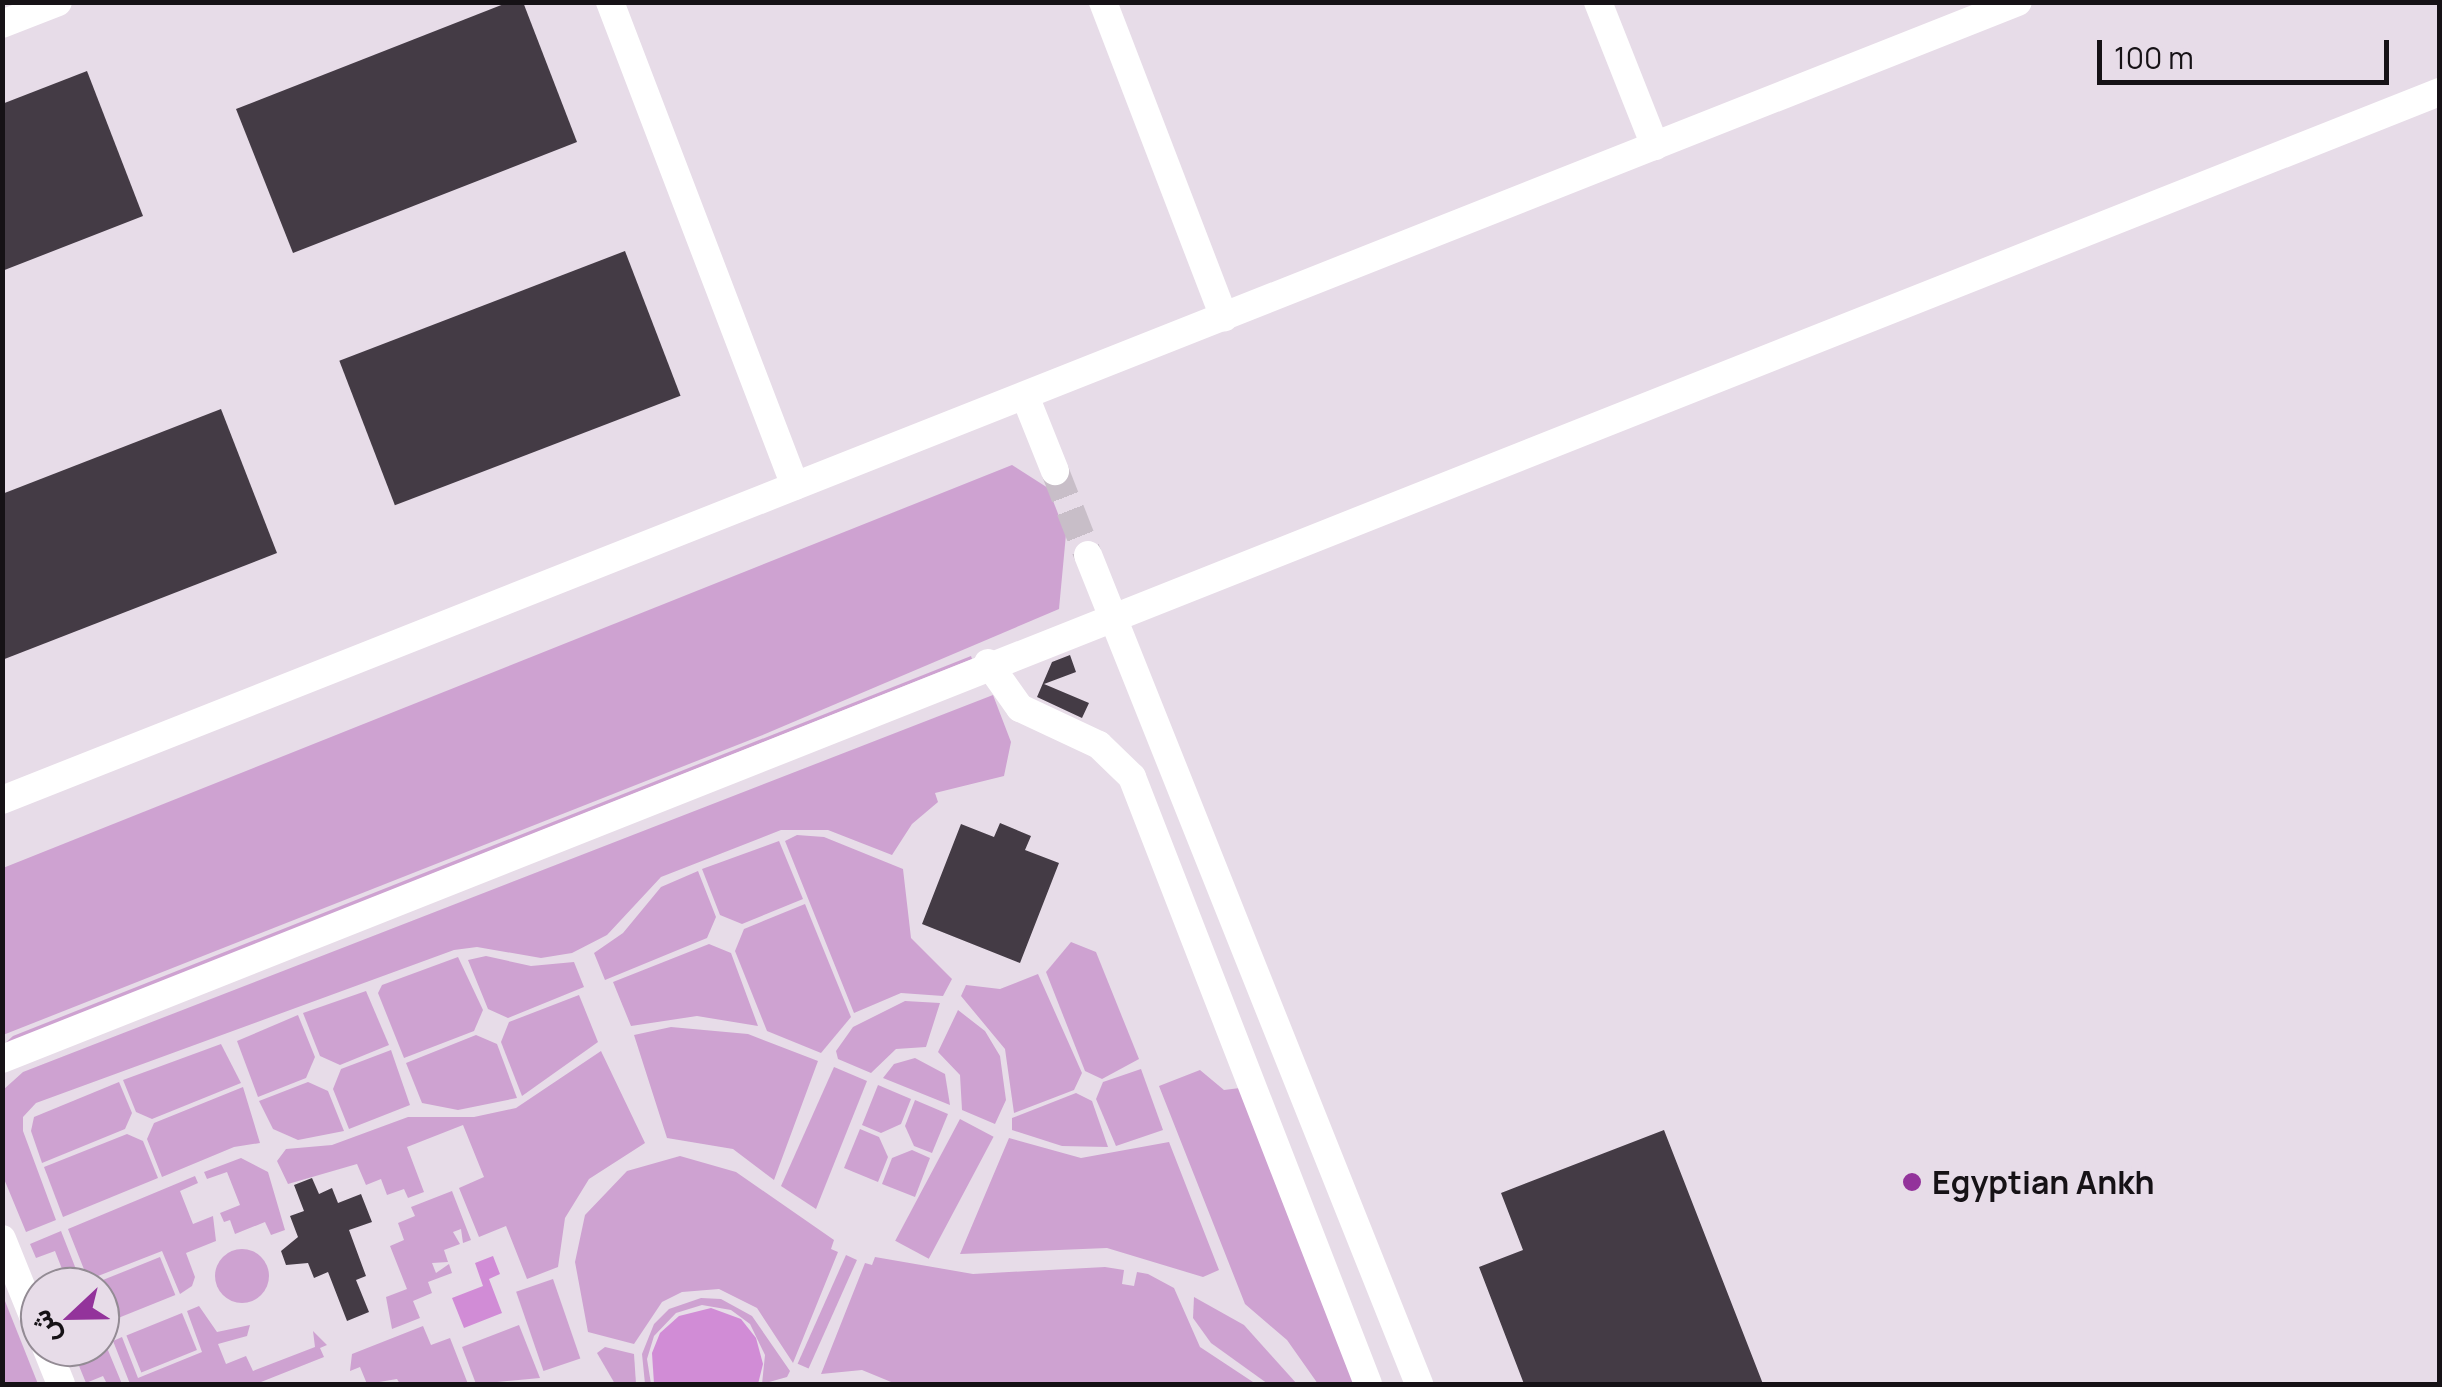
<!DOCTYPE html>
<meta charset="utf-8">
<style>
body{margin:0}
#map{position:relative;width:2442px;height:1387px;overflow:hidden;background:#e7dce8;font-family:Manrope,Vazirmatn,sans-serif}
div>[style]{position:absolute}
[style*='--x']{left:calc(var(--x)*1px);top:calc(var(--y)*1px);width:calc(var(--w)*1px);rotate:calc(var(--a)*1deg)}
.green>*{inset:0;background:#cea2d1;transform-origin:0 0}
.round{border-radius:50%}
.water>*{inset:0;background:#d18cd6}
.building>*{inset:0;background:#443b45;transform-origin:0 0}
.minor-tunnel>*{height:28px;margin-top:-14px;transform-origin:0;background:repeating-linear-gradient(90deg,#c8bec8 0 28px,transparent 0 42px)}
.minor>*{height:28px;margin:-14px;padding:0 14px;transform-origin:14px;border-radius:14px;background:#fff}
.dots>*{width:28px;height:28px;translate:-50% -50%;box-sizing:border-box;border:5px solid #e7dce8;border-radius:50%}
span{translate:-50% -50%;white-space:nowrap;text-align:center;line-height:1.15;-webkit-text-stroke:10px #e7dce8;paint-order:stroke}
.poi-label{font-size:32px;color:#161216;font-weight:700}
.left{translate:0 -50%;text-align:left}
.frame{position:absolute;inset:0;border:5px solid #161216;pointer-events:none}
.north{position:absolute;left:20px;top:1267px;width:100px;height:100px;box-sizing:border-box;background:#e7dce8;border:2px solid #938b94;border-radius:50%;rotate:248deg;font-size:28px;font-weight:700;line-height:40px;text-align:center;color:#161216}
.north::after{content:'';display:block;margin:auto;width:35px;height:45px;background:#93339b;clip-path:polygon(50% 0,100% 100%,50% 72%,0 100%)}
.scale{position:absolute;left:2097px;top:40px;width:292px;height:45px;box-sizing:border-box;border:5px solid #161216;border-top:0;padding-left:12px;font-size:30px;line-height:35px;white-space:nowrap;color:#161216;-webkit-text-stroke:8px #e7dce8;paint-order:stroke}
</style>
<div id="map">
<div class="green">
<div style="clip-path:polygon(1012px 465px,1048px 488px,1066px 534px,1059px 609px,765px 734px,3px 1035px,3px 868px)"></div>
<div style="clip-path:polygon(971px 656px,972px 659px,3px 1045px,13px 1036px)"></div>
<div style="clip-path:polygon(993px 695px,1011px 742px,1004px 776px,935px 793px,938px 802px,912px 824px,892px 855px,828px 830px,781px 830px,661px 877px,607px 935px,572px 953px,541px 958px,477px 947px,454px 950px,36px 1103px,23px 1117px,23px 1131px,56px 1220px,26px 1232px,2px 1174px,3px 1090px,23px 1072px)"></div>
<div style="clip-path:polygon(797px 835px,824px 837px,903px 869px,911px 938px,952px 979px,943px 996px,901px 993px,854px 1013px,785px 841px)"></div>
<div style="clip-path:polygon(779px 841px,803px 899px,742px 924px,720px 915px,702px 869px)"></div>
<div style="clip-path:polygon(698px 871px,716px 917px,707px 938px,605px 980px,594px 953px,623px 933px,661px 887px)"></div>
<div style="clip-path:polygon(805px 904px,851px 1017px,821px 1053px,767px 1031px,735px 951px,744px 929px)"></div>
<div style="clip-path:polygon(1071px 942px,1096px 952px,1139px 1059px,1102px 1079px,1085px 1071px,1046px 972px)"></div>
<div style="clip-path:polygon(709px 944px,731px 953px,758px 1026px,697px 1016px,631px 1026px,613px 982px)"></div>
<div style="clip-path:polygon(486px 956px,531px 966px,574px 962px,584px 987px,508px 1018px,488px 1009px,468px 960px)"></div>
<div style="clip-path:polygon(458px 957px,483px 1010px,474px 1031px,404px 1058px,378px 993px,382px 985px)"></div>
<div style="clip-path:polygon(1038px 974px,1082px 1073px,1074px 1090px,1014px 1113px,1005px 1049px,961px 996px,966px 985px,1000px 989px)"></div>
<div style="clip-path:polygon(366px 991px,389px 1045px,340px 1065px,320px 1056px,303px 1013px)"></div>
<div style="clip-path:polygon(579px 995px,598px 1042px,522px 1096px,501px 1042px,509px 1022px)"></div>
<div style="clip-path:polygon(905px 1001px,940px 1003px,926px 1047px,896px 1049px,871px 1073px,838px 1059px,836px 1051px,853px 1027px)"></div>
<div style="clip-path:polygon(958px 1010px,985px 1031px,1000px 1056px,1006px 1100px,995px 1124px,962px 1110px,960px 1075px,938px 1052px)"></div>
<div style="clip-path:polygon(298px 1015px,315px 1057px,306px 1078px,258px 1097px,237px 1041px)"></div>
<div style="clip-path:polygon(671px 1027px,748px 1034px,818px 1061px,774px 1180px,733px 1149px,667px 1138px,634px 1035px)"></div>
<div style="clip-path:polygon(476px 1035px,497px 1044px,517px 1098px,458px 1110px,422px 1103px,406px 1063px)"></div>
<div style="clip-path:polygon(221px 1044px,241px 1083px,152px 1119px,136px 1112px,123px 1080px)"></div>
<div style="clip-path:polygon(391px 1050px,410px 1105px,349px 1129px,333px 1089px,341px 1069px)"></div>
<div style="clip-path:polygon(601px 1051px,645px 1143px,589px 1179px,565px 1218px,558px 1267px,527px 1279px,506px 1226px,479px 1237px,459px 1188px,484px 1177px,463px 1125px,407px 1147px,424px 1192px,408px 1198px,404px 1189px,387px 1195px,381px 1179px,366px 1185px,357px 1164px,288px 1184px,277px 1161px,286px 1149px,332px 1145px,408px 1117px,474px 1117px,516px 1108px)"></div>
<div style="clip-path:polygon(915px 1058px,945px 1074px,950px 1105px,883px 1078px,894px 1064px)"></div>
<div style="clip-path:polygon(834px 1067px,867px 1081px,816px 1209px,781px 1186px)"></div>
<div style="clip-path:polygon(1141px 1069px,1163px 1130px,1116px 1146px,1096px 1099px,1103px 1082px)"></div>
<div style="clip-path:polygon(1200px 1070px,1224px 1090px,1240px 1088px,1358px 1384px,1318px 1384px,1287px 1340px,1245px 1304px,1159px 1086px)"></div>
<div style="clip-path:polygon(119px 1082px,132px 1113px,125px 1129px,42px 1163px,31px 1131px,34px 1117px)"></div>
<div style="clip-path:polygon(308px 1082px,328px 1091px,344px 1131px,298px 1140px,273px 1129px,259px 1101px)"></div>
<div style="clip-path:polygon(878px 1085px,911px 1099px,901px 1124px,881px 1133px,862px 1125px)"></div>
<div style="clip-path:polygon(243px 1087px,260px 1143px,234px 1147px,162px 1177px,147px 1139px,154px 1123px)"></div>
<div style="clip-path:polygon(1076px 1093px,1092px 1101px,1108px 1147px,1062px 1146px,1012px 1130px,1012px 1118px)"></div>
<div style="clip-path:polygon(915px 1100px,948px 1114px,932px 1153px,914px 1146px,905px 1126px)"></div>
<div style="left:960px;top:1119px;width:38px;height:138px;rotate:28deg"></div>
<div style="clip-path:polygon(860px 1129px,879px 1137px,888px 1157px,878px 1182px,844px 1168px)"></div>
<div style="clip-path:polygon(127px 1134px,143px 1141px,158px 1178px,63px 1217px,44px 1167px)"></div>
<div style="clip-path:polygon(1009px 1138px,1081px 1158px,1169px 1142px,1219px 1270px,1203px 1277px,1107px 1248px,960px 1254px)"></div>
<div style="clip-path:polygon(912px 1150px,930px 1158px,915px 1197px,882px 1184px,892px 1158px)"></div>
<div style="clip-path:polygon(680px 1156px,736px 1172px,834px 1240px,831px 1249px,838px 1252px,793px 1363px,757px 1308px,719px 1289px,682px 1292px,662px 1302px,634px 1344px,588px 1332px,575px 1262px,585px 1215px,627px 1171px)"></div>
<div style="clip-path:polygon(241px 1158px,268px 1172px,285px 1230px,271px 1235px,265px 1222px,235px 1234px,230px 1220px,224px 1222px,220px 1213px,240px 1205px,227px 1172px,207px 1179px,204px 1172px)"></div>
<div style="clip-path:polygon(195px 1176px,198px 1183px,180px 1191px,193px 1224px,213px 1216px,216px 1241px,186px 1253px,195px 1277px,192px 1286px,180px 1294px,162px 1251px,98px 1276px,115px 1320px,106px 1323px,100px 1287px,91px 1287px,68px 1229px)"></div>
<div style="clip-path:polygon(452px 1191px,471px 1240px,463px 1243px,461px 1229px,453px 1232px,460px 1244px,444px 1250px,448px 1262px,432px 1263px,436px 1273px,449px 1264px,452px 1273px,428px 1282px,432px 1293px,413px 1301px,420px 1318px,392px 1329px,386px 1297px,407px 1289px,390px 1246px,404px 1240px,398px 1223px,415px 1216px,411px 1207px)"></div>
<div style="clip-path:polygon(61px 1231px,83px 1287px,69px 1287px,55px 1251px,36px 1258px,30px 1244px)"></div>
<div class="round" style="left:215px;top:1249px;width:54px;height:54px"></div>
<div style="left:846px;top:1255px;width:12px;height:119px;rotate:24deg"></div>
<div style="left:160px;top:1257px;width:41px;height:61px;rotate:68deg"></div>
<div style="clip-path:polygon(875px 1257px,973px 1274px,1105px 1267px,1124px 1270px,1122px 1284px,1134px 1286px,1137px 1272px,1148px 1274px,1174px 1288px,1200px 1347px,1256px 1384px,896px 1384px,862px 1370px,821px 1374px,865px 1263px,872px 1265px)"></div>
<div style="left:553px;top:1279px;width:84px;height:39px;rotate:71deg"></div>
<div style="clip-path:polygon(3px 1296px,38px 1384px,3px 1384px)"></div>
<div style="clip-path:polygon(1194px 1297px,1244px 1325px,1297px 1384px,1268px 1384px,1211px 1343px,1193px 1318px)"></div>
<div style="clip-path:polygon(701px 1298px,721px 1299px,752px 1316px,790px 1371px,787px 1377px,762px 1384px,765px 1355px,750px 1324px,731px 1310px,702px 1305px,676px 1313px,654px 1336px,647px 1359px,651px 1384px,645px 1384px,642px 1354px,654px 1324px,669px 1309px)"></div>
<div style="clip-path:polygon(199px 1306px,217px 1332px,250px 1325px,247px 1336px,218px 1344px,226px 1364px,246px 1356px,253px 1371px,315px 1347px,313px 1331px,327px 1345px,320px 1348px,324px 1357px,256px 1384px,130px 1384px,113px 1341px,122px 1337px,138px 1378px,202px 1352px,187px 1311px)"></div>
<div style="left:182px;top:1313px;width:40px;height:60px;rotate:68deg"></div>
<div style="clip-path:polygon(519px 1325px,540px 1378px,476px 1384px,462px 1347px)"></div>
<div style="clip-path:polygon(423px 1326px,431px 1345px,450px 1338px,468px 1384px,400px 1384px,397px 1379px,367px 1384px,360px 1367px,350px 1371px,352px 1354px)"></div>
<div style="clip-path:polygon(105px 1343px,122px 1384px,107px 1384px,103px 1376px,86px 1383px,75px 1356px)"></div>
<div style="clip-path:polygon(605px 1347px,634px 1354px,636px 1384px,615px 1384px,597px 1353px)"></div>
</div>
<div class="water">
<div style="clip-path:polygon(493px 1256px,500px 1274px,489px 1279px,502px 1313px,464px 1328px,452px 1298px,483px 1286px,475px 1263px)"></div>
<div style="clip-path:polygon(711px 1308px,741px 1319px,756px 1338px,763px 1364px,758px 1384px,654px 1384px,652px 1353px,660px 1333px,679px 1316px)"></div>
</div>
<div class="building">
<div style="clip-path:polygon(509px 2px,523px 2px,577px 142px,293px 253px,236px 109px)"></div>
<div style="clip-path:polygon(87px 71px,143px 216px,2px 271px,2px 104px)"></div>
<div style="left:625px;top:251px;width:155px;height:306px;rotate:69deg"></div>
<div style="clip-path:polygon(221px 409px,277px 553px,2px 660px,2px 494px)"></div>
<div style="clip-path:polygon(1070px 655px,1076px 672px,1044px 684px,1089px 703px,1082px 718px,1037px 697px,1052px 662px)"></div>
<div style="clip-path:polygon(1000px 823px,1031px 836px,1025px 850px,1059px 863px,1020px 963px,922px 924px,961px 824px,994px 837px)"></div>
<div style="clip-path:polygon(1664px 1130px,1763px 1384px,1524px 1384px,1479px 1267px,1523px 1250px,1501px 1193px)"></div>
<div style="clip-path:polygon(312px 1178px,319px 1194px,332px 1188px,338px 1203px,361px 1194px,372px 1222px,349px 1230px,366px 1276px,356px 1280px,369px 1312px,347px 1321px,328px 1272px,314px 1278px,308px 1263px,286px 1265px,281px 1251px,298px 1237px,290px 1216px,304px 1211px,294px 1185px)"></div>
</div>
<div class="minor-tunnel">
<div style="--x:1055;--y:471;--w:90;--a:68.6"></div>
</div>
<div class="minor">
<div style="--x:610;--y:2;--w:518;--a:69.08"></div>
<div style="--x:1103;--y:2;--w:338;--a:69"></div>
<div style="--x:1598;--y:2;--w:155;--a:68.4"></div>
<div style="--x:2;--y:24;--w:60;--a:-21.4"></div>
<div style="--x:1025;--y:396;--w:81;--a:68.2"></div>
<div style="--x:1088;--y:555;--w:893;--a:68.23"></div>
<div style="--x:988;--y:663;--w:55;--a:54.6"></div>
<div style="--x:1020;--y:708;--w:87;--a:25.1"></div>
<div style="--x:1099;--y:745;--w:46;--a:44.1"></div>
<div style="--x:1132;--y:777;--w:651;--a:68.75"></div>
<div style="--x:2;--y:800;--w:2168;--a:-21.6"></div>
<div style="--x:2;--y:1059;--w:2623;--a:-21.64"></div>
<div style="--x:2;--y:1239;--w:101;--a:68"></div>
<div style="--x:46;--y:1347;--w:40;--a:68"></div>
</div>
<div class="dots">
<div style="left:1912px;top:1182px;background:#93339b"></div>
</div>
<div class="poi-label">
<span class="left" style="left:1932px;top:1182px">Egyptian Ankh</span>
</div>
<div class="frame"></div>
<div class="north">ش</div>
<div class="scale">100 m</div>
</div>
